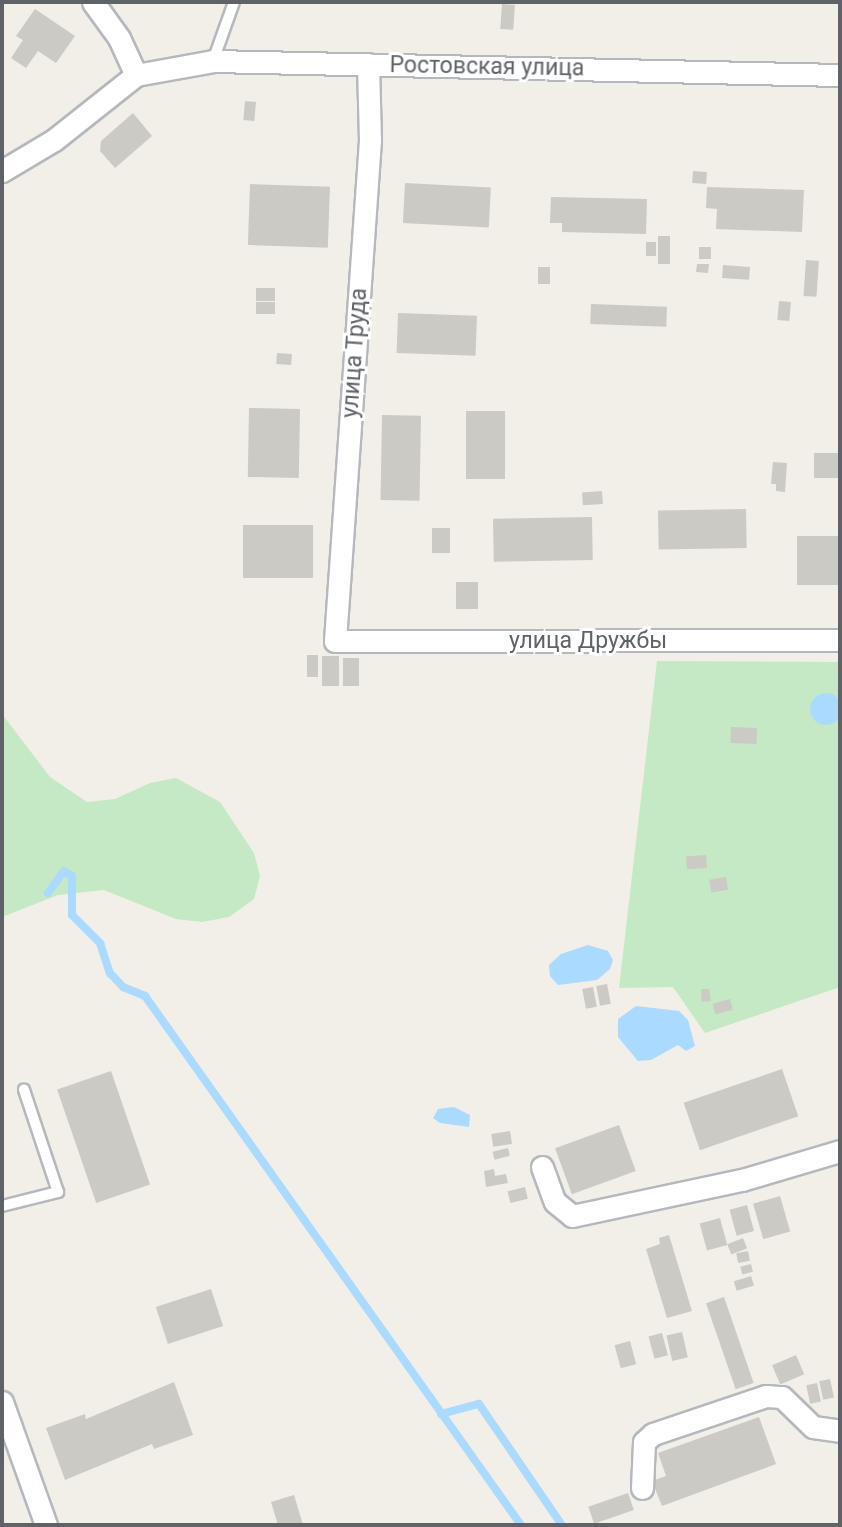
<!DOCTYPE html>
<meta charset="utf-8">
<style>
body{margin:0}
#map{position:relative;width:842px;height:1527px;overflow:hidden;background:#f1efe8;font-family:Roboto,sans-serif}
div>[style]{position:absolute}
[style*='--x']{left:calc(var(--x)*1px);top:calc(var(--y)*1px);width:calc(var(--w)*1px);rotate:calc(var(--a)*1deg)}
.green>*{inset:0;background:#c5e8c5}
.water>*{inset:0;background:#aadaff}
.round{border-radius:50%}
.stream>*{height:8px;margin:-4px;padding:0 4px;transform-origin:4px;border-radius:4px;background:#aadaff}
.building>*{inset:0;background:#cccac5;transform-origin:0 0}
.roads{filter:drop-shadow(2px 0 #b5b8bc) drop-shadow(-2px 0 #b5b8bc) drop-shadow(0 2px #b5b8bc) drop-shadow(0 -2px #b5b8bc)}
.service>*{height:10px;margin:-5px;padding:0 5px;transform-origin:5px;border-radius:5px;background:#fff}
.minor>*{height:21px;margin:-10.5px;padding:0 10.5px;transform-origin:10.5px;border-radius:10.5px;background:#fff}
span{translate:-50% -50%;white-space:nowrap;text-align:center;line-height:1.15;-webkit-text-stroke:6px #fff;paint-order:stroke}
.street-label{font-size:23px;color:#5f6368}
.frame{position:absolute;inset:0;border:4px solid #5f6368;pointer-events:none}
</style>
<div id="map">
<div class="green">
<div style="clip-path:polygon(657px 661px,840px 662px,840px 987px,705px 1033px,673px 987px,619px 988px)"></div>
<div style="clip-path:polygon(2px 714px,50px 777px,87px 802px,115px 799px,150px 783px,176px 778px,220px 802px,254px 853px,260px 876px,254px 899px,229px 917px,202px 922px,176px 919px,104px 890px,58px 895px,2px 917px)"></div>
</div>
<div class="water">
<div class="round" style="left:810px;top:693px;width:32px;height:32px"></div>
<div style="clip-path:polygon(588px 945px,608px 951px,613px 960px,610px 969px,597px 980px,558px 985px,550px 976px,549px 965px,561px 954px)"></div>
<div style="clip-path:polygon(636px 1006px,679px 1011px,688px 1020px,695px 1046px,686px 1051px,678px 1045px,651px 1060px,638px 1061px,618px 1037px,618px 1019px)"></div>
<div style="clip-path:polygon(454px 1107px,470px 1115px,469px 1127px,440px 1123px,433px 1118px,438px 1109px)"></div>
</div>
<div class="stream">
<div style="--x:48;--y:893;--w:27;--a:-54"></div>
<div style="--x:64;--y:871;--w:9;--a:32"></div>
<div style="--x:72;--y:876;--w:39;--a:90"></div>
<div style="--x:72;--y:915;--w:40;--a:45"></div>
<div style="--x:100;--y:943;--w:32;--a:72"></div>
<div style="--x:110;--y:973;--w:19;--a:47"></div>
<div style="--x:123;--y:987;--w:24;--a:22"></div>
<div style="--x:145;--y:996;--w:649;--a:54.6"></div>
<div style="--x:441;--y:1414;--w:39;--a:-15"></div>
<div style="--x:479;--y:1404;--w:147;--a:55.6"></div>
</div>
<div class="building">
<div style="left:502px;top:4px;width:13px;height:25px;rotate:4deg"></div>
<div style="clip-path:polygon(35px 9px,75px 36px,56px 63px,38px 51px,26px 68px,11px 58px,23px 40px,16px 36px)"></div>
<div style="left:245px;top:101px;width:11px;height:19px;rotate:5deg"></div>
<div style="clip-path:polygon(133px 113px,152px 136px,115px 168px,100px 151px,101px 141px)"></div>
<div style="left:693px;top:171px;width:14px;height:12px;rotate:4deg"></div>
<div style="left:405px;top:183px;width:86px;height:40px;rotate:3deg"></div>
<div style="left:250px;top:184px;width:80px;height:61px;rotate:2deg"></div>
<div style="clip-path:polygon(707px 187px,804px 190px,802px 232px,716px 229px,717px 209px,706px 208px)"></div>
<div style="clip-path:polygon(551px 197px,647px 199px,646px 234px,562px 232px,562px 223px,550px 223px)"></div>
<div style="left:658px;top:236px;width:12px;height:28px"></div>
<div style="left:646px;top:242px;width:10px;height:14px"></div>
<div style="left:699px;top:247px;width:12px;height:12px"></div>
<div style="left:806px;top:260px;width:13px;height:36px;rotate:4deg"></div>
<div style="clip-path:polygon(697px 264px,709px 264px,708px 273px,696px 272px)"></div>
<div style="left:723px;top:265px;width:27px;height:13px;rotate:4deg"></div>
<div style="left:538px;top:267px;width:12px;height:17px"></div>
<div style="left:256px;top:288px;width:19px;height:13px"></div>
<div style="left:779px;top:301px;width:12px;height:19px;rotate:5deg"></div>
<div style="left:256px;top:302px;width:19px;height:12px"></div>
<div style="left:591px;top:304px;width:76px;height:20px;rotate:2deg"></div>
<div style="left:398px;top:313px;width:79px;height:40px;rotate:2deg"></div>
<div style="left:277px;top:353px;width:15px;height:11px;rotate:4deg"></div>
<div style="left:249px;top:408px;width:51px;height:69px;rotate:1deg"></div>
<div style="left:505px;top:411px;width:68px;height:39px;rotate:90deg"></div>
<div style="left:382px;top:415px;width:39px;height:85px;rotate:1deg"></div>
<div style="left:814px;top:453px;width:26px;height:25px"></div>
<div style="clip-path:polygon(773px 462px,787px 463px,785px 492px,776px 491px,776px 484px,771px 484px)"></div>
<div style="left:602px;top:491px;width:13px;height:20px;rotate:86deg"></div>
<div style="left:746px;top:509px;width:39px;height:88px;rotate:89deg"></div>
<div style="left:592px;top:517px;width:43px;height:99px;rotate:89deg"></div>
<div style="left:243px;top:525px;width:70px;height:53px"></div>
<div style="left:432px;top:528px;width:18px;height:25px"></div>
<div style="left:797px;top:536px;width:43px;height:49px"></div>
<div style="left:456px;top:582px;width:22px;height:27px"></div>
<div style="left:307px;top:655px;width:11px;height:22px"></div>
<div style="left:322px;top:656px;width:17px;height:30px"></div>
<div style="left:343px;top:658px;width:16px;height:28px"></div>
<div style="left:731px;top:727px;width:26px;height:16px;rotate:2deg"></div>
<div style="left:706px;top:855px;width:13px;height:20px;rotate:86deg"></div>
<div style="left:726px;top:877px;width:13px;height:17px;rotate:81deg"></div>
<div style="left:607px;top:984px;width:20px;height:11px;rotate:79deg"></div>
<div style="left:593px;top:987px;width:20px;height:11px;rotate:79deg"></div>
<div style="clip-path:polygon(701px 989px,709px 989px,711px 1001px,702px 1002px)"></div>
<div style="left:730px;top:999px;width:11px;height:18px;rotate:75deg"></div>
<div style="left:782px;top:1069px;width:50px;height:104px;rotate:71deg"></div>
<div style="left:111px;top:1071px;width:120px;height:57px;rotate:71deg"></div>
<div style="left:619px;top:1125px;width:49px;height:68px;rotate:70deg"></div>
<div style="left:510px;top:1131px;width:13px;height:19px;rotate:81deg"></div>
<div style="left:508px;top:1148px;width:8px;height:16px;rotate:76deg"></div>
<div style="clip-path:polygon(494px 1169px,495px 1176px,506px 1174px,508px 1183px,486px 1187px,484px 1171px)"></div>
<div style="left:525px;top:1187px;width:12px;height:18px;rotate:76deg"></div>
<div style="left:780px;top:1196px;width:37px;height:28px;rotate:74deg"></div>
<div style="left:747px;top:1205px;width:27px;height:18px;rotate:75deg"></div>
<div style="left:720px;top:1218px;width:28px;height:21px;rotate:75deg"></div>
<div style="clip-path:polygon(669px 1235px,692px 1311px,667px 1318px,646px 1249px,660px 1244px,659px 1238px)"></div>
<div style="left:743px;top:1238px;width:11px;height:17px;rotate:68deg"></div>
<div style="left:748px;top:1251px;width:10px;height:12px;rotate:79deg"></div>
<div style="left:751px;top:1264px;width:8px;height:11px;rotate:76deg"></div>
<div style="left:751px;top:1276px;width:10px;height:18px;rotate:73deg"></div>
<div style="left:211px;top:1289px;width:39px;height:58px;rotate:72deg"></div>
<div style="left:724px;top:1297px;width:91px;height:19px;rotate:71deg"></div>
<div style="left:682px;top:1332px;width:26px;height:16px;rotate:77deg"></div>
<div style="left:662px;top:1333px;width:23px;height:14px;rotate:75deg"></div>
<div style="left:630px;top:1341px;width:24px;height:16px;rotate:75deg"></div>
<div style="left:796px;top:1355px;width:21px;height:26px;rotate:67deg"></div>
<div style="left:830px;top:1379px;width:19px;height:11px;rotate:78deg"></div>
<div style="clip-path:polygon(174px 1382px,193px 1435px,154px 1449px,152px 1444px,65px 1480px,46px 1428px,85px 1414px,86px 1419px)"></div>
<div style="left:817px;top:1383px;width:19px;height:11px;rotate:78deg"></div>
<div style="clip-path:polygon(759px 1417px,776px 1464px,662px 1506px,652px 1481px,666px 1476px,658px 1453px)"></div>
<div style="left:628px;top:1493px;width:18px;height:42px;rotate:71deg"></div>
<div style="clip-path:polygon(294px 1495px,303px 1525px,278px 1525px,271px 1502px)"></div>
</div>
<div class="roads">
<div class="service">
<div style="--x:213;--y:61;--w:63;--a:-70.4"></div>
<div style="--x:2;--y:1206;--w:58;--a:-14"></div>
<div style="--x:58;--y:1192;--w:108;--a:-108.4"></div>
</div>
<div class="minor">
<div style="--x:93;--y:2;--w:44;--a:54.2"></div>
<div style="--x:119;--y:38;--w:41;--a:65.3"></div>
<div style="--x:368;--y:64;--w:76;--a:88.5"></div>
<div style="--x:370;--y:140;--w:502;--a:94"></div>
<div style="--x:335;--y:641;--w:505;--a:-0.11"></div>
<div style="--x:2;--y:171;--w:61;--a:-30.8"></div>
<div style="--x:54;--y:140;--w:105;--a:-38.4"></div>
<div style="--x:136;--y:75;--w:78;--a:-10.3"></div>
<div style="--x:213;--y:61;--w:627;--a:1.28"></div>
<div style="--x:542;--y:1167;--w:37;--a:70"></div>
<div style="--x:555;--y:1202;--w:22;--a:39"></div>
<div style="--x:572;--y:1216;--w:174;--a:-12"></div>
<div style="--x:742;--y:1180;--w:102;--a:-16.5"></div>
<div style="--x:2;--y:1402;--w:131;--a:70.3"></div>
<div style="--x:642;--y:1488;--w:46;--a:-87.5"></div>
<div style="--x:644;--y:1442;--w:12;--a:-42"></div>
<div style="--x:653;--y:1434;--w:119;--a:-18.6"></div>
<div style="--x:766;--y:1396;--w:16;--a:4"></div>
<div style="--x:782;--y:1397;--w:43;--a:44.1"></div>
<div style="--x:813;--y:1427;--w:27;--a:8"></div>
</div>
</div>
<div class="street-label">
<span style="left:487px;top:67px;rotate:1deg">Ростовская улица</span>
<span style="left:355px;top:353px;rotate:-86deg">улица Труда</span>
<span style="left:588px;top:641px">улица Дружбы</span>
</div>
<div class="frame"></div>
</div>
